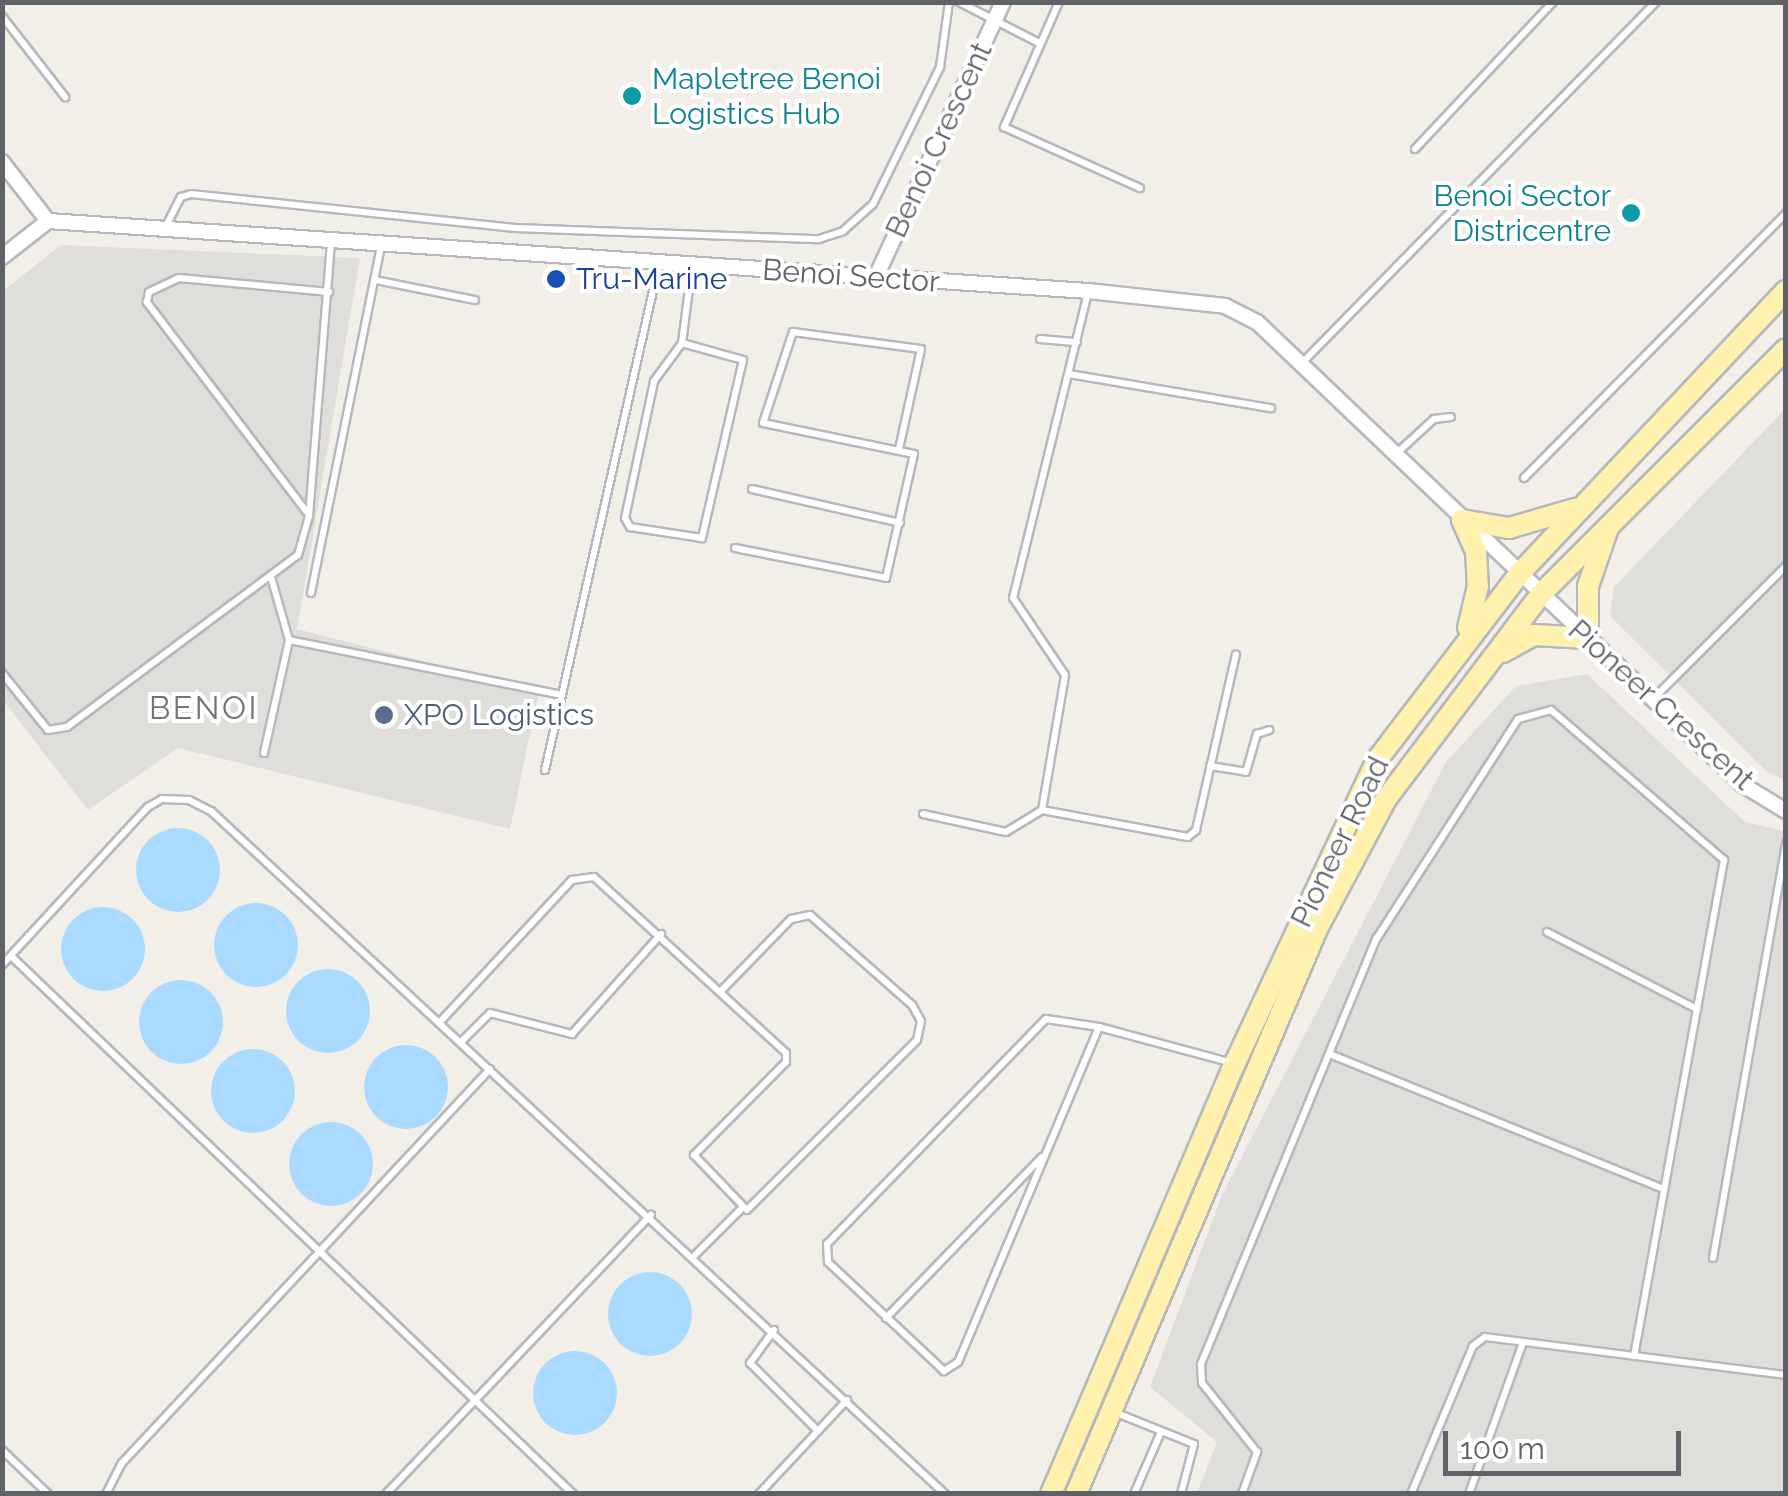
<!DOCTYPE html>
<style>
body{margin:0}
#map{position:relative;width:1788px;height:1496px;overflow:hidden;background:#f1efe8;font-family:Raleway,sans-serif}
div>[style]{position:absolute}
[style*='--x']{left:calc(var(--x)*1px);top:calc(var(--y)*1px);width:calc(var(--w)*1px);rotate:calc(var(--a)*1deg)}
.industrial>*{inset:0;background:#e0deda}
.water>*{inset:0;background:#aadaff}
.round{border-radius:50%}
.roads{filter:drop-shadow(2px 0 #b5b8bc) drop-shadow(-2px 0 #b5b8bc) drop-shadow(0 2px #b5b8bc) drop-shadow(0 -2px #b5b8bc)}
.lane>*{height:6px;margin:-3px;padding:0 3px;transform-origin:3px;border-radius:3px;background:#fff}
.street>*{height:14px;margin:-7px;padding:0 7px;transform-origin:7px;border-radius:7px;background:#fff}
.primary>*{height:20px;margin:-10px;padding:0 10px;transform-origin:10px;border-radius:10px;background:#fff2af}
.dots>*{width:28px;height:28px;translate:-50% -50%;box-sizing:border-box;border:5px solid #fff;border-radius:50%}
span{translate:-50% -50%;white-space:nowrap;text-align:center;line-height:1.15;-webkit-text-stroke:8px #fff;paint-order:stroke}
.culture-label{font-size:30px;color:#0d838f}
.left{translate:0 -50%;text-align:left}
.right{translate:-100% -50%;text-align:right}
.street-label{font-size:30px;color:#5f6368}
.transit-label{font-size:30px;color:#164399}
.service-label{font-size:30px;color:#4e5e75}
.neighbourhood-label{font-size:32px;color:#70757a;letter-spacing:2.5px}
.frame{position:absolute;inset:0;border:5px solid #5f6368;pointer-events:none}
.scale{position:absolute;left:1443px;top:1431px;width:238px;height:45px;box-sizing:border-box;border:5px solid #5f6368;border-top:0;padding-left:12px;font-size:30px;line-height:35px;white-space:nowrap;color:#5f6368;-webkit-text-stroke:8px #fff;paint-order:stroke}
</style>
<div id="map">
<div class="industrial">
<div style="clip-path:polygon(61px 245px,360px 258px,297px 629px,539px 691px,510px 829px,178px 748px,88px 810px,3px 700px,3px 291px)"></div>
<div style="clip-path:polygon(1785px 409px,1785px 780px,1767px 772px,1610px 616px,1614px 587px)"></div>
<div style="clip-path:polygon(1587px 674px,1745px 822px,1785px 831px,1785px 1493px,1197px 1493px,1217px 1442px,1150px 1387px,1222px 1195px,1446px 762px,1516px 686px)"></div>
</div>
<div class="water">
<div class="round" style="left:136px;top:828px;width:84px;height:84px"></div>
<div class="round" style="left:214px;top:903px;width:84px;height:84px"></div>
<div class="round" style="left:61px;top:907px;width:84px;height:84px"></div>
<div class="round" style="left:286px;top:969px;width:84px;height:84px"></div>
<div class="round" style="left:139px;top:980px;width:84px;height:84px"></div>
<div class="round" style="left:364px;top:1045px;width:84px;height:84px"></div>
<div class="round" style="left:211px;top:1049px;width:84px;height:84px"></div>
<div class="round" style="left:289px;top:1122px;width:84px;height:84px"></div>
<div class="round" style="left:608px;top:1272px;width:84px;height:84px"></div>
<div class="round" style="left:533px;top:1351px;width:84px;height:84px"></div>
</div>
<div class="roads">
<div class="lane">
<div style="--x:959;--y:2;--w:90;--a:27.1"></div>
<div style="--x:1059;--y:2;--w:137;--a:113.7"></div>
<div style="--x:1004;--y:127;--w:149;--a:24.2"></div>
<div style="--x:2;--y:16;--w:103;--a:52.1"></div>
<div style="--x:1415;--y:149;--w:202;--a:-46.8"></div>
<div style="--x:165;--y:228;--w:35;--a:-63"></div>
<div style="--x:181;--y:197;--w:10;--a:-17"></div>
<div style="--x:191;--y:194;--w:326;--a:6"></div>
<div style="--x:515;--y:228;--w:304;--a:2.1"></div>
<div style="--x:819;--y:239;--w:25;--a:-18"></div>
<div style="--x:843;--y:231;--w:40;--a:-42"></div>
<div style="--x:873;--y:204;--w:153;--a:-63.9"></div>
<div style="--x:940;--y:67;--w:66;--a:-82.1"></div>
<div style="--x:375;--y:280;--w:102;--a:11.3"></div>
<div style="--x:1040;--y:339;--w:37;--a:5"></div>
<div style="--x:682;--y:343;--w:63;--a:15.6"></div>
<div style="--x:743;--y:360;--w:183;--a:103"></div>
<div style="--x:702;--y:538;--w:73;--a:-171.3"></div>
<div style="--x:630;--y:527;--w:10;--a:-119"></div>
<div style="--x:625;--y:518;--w:140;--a:-78"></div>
<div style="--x:654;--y:381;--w:47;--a:-53.6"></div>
<div style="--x:682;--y:343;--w:78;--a:-82.6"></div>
<div style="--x:1303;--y:362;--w:504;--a:-45.56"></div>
<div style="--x:1069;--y:374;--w:205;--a:9.6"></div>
<div style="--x:1397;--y:453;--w:50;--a:-42.6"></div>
<div style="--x:1434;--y:419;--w:17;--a:-7"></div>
<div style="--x:1524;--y:478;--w:373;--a:-45.3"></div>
<div style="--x:752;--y:489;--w:152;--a:12.9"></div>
<div style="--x:309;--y:515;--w:268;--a:-127.3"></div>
<div style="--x:147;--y:302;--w:10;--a:-79"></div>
<div style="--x:149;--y:292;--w:33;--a:-25"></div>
<div style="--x:179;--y:278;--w:151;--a:5.3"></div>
<div style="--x:735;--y:548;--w:154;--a:11.2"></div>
<div style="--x:886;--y:578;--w:127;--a:-77.3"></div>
<div style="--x:914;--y:454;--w:154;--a:-168.4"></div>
<div style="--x:763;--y:423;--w:96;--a:-71.8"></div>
<div style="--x:793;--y:332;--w:129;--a:7.6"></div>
<div style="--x:921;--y:349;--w:102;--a:102.4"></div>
<div style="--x:311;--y:593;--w:354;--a:-78.6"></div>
<div style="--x:289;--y:640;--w:278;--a:11.4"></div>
<div style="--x:2;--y:673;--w:73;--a:51.1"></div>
<div style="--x:48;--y:730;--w:19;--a:-9"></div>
<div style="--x:67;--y:727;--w:288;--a:-36.7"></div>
<div style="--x:298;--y:555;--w:41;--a:-74.2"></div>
<div style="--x:309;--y:516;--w:276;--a:-85.4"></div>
<div style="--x:1653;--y:699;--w:188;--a:-45"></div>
<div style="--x:264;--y:753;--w:116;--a:-77.5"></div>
<div style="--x:289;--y:640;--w:66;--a:-105.9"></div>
<div style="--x:1210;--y:766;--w:36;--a:9"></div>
<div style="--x:1246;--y:772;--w:40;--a:-74"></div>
<div style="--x:1257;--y:734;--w:13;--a:-18"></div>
<div style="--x:545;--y:770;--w:519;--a:-77.3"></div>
<div style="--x:1042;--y:810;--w:137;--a:-80.3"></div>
<div style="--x:1065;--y:675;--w:93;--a:-124"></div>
<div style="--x:1013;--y:598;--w:314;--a:-76.2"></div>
<div style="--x:923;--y:814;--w:85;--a:12.2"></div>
<div style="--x:1006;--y:832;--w:42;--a:-31.4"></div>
<div style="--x:1042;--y:810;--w:148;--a:10.5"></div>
<div style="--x:1188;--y:837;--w:11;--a:-41"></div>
<div style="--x:1196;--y:830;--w:180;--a:-77.2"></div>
<div style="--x:1547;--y:932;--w:169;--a:27.2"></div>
<div style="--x:11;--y:956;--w:778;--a:43.75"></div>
<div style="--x:2;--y:965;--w:215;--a:-47.3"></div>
<div style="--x:148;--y:807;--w:16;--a:-30"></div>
<div style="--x:162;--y:799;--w:27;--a:2"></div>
<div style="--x:189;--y:800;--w:25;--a:27"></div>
<div style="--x:211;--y:811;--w:1003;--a:42.94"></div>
<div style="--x:439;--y:1023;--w:195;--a:-47.1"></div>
<div style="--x:572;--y:880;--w:22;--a:-8"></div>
<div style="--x:594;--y:877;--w:260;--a:42.5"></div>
<div style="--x:786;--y:1053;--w:9;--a:90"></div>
<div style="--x:786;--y:1062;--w:131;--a:134.7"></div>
<div style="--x:694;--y:1155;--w:76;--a:46.1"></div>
<div style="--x:747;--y:1210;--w:240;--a:-45"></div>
<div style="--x:917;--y:1040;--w:19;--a:-78"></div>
<div style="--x:921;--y:1021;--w:18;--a:-119"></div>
<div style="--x:912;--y:1005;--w:136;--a:-138.6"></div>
<div style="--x:810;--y:915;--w:19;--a:168"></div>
<div style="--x:791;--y:919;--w:98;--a:134.2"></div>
<div style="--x:1099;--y:1027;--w:363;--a:112.8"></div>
<div style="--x:958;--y:1362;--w:17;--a:147"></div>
<div style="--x:944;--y:1371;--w:159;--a:-136.8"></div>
<div style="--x:828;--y:1262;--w:18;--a:-93"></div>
<div style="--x:827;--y:1244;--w:314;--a:-45.8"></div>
<div style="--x:1046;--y:1019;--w:54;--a:8.6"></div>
<div style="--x:1099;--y:1027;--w:135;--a:15.1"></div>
<div style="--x:461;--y:1042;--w:41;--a:-45"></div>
<div style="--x:490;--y:1013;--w:85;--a:14.4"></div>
<div style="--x:572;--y:1034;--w:134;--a:-48.3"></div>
<div style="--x:1332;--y:1055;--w:358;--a:22"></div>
<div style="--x:695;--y:1255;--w:65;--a:-45"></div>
<div style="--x:1713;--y:1258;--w:422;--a:-80"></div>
<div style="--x:886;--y:1318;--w:224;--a:-45.9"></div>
<div style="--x:774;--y:1330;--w:41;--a:126"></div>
<div style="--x:750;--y:1363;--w:96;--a:45"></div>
<div style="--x:1114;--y:1412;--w:86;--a:21.8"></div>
<div style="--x:1194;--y:1444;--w:52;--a:104.6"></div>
<div style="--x:2;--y:1450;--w:64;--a:43.7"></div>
<div style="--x:106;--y:1494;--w:35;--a:-63"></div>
<div style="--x:122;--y:1463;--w:539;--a:-46.95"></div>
<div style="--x:386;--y:1494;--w:385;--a:-46.5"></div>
<div style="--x:759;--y:1494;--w:129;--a:-46.9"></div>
<div style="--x:1134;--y:1494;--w:68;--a:-66.5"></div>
<div style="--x:1242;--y:1494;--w:45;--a:-70.3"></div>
<div style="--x:1257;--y:1452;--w:88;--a:-128.6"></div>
<div style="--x:1202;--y:1383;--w:19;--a:-93"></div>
<div style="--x:1201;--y:1364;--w:461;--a:-67.6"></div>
<div style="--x:1377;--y:938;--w:260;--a:-57.2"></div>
<div style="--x:1518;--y:719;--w:34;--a:-15"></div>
<div style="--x:1551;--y:710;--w:229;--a:40.9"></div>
<div style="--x:1724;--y:860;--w:504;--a:100.28"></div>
<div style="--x:1411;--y:1494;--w:160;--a:-67.3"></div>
<div style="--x:1473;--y:1346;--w:15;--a:-37"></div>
<div style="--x:1485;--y:1337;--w:303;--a:7.2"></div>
<div style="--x:1469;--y:1494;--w:161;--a:-70.4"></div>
</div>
<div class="street">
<div style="--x:2;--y:162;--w:75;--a:52.1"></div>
<div style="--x:2;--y:257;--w:58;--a:-38"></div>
<div style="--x:48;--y:221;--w:1042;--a:3.85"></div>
<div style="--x:1088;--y:291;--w:138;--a:6.2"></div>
<div style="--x:1225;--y:306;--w:36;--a:27"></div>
<div style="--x:1257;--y:322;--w:671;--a:43.61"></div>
<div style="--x:1743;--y:785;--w:50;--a:31.2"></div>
<div style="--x:875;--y:279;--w:305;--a:-65.2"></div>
</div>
<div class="primary">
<div style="--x:1462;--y:520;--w:48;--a:9.7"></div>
<div style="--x:1509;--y:528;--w:69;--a:-16.1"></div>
<div style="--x:1462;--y:520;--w:34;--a:66"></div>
<div style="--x:1476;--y:551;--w:35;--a:87"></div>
<div style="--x:1478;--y:586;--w:43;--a:103.4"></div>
<div style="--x:1503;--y:652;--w:35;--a:-29"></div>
<div style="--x:1534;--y:635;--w:54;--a:3.2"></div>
<div style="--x:1588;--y:638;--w:52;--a:-90"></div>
<div style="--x:1588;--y:586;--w:58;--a:-70.9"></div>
<div style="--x:1051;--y:1494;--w:469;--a:-66.9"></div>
<div style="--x:1235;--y:1063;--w:335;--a:-64.9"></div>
<div style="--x:1377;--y:760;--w:234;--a:-52.6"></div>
<div style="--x:1519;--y:574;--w:389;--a:-46.7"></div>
<div style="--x:1076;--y:1494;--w:616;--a:-66.89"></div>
<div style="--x:1318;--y:927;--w:145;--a:-62"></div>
<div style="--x:1386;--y:799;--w:257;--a:-52.9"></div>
<div style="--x:1541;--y:594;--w:346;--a:-45"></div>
</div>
</div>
<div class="dots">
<div style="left:632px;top:96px;background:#0f9aa8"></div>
<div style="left:1631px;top:213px;background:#0f9aa8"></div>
<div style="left:556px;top:279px;background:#1a4fb4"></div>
<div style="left:384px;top:715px;background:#5c6f8a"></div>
</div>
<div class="culture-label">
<span class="left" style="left:652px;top:96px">Mapletree Benoi<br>Logistics Hub</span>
<span class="right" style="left:1611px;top:213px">Benoi Sector<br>Districentre</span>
</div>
<div class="street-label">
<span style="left:939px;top:140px;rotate:-65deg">Benoi Crescent</span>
<span style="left:851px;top:276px;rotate:4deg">Benoi Sector</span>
<span style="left:1661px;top:705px;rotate:42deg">Pioneer Crescent</span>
<span style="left:1340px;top:842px;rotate:-64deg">Pioneer Road</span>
</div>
<div class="transit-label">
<span class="left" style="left:576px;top:279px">Tru-Marine</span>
</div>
<div class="service-label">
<span class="left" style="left:404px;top:715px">XPO Logistics</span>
</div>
<div class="neighbourhood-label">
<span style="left:204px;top:708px">BENOI</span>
</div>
<div class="frame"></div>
<div class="scale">100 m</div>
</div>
